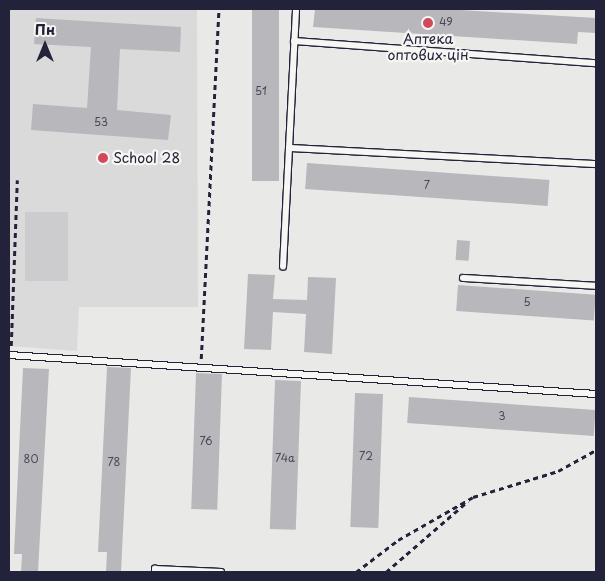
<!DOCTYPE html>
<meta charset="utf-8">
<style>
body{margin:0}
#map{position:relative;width:605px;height:581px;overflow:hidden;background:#e9e9e7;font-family:"Playpen Sans",sans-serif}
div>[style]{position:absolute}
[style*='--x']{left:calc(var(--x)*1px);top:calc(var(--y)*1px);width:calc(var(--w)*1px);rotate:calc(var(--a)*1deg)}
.built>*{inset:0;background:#dadada}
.green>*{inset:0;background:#ccccce;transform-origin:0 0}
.building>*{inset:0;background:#b8b8bc;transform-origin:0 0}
.path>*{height:2.5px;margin-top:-1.25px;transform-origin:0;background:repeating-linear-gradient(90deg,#22223b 0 5px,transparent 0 9px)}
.roads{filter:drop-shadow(1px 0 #22223b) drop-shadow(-1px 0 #22223b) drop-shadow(0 1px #22223b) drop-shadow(0 -1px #22223b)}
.service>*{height:5.5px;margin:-2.75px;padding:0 2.75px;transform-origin:2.75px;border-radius:2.75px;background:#f6f6f2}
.dots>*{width:14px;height:14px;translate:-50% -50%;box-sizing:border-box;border:2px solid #f6f6f2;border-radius:50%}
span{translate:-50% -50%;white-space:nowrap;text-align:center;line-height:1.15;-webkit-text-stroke:4.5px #f6f6f2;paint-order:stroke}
.number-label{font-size:11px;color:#48485b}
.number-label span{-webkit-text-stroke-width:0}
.poi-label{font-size:14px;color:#22223b}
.left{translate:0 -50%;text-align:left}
.frame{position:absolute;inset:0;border:10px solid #22223b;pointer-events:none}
.north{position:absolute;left:20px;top:20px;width:50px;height:50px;-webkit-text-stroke:4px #f6f6f2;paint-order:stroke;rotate:0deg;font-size:14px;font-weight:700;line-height:20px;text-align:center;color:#22223b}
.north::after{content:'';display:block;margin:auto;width:18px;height:22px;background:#22223b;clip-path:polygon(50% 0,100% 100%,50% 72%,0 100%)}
</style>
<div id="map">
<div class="built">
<div style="clip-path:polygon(9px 9px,197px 9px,198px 307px,79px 307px,77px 351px,9px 346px)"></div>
</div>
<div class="green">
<div style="left:25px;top:212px;width:43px;height:69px"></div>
</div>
<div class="building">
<div style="left:252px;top:9px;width:27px;height:172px"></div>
<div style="clip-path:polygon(315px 9px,444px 9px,596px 18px,596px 33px,578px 32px,577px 44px,313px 27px)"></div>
<div style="clip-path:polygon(36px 18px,181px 27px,180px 52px,120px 49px,117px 110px,171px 115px,168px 140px,31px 130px,33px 104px,87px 108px,91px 47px,34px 44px)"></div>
<div style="left:307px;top:163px;width:243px;height:26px;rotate:4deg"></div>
<div style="left:457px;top:240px;width:13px;height:20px;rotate:4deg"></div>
<div style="clip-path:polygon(248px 274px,275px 275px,273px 299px,307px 300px,308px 277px,336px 278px,332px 354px,304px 352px,306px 314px,273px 312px,271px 350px,244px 349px)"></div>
<div style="left:458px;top:285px;width:138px;height:26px;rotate:4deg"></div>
<div style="clip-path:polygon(107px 367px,131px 368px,121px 572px,106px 572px,107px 552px,98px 552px)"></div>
<div style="clip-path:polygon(23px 368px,49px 369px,38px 572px,21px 572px,22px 554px,14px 554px)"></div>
<div style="left:196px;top:373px;width:26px;height:136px;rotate:2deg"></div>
<div style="left:275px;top:380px;width:26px;height:149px;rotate:2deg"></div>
<div style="left:355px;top:393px;width:28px;height:134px;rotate:2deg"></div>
<div style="left:409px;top:397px;width:187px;height:26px;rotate:4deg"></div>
</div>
<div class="path">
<div style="--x:11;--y:346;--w:166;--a:-87.9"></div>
<div style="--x:201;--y:359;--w:350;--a:-87.1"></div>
<div style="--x:356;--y:572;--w:53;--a:-37.3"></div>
<div style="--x:398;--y:540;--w:86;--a:-29.8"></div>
<div style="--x:473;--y:497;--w:89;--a:-17"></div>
<div style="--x:558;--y:471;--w:43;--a:-28.9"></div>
<div style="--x:386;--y:572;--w:108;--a:-40.9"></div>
</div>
<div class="roads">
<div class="service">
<div style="--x:294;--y:41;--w:303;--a:4.2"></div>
<div style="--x:289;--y:148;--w:307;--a:3"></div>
<div style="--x:283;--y:267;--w:258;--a:-87.1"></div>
<div style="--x:463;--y:278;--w:133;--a:3.4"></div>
<div style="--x:9;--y:355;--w:588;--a:3.8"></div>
<div style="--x:155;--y:572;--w:3;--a:-90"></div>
<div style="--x:155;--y:569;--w:66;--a:2.6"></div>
</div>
</div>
<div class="dots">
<div style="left:428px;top:23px;background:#d1495b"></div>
<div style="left:103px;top:158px;background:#d1495b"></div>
</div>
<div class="number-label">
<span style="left:446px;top:22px">49</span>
<span style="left:261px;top:91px">51</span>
<span style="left:101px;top:122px">53</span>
<span style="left:427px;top:185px">7</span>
<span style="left:527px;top:302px">5</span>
<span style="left:502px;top:416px">3</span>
<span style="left:206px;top:441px">76</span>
<span style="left:366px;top:456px">72</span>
<span style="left:285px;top:458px">74а</span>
<span style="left:31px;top:459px">80</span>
<span style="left:114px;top:462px">78</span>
</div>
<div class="poi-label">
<span style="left:428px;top:47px">Аптека<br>оптових цін</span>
<span class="left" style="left:113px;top:158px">School 28</span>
</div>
<div class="frame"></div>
<div class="north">Пн</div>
</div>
